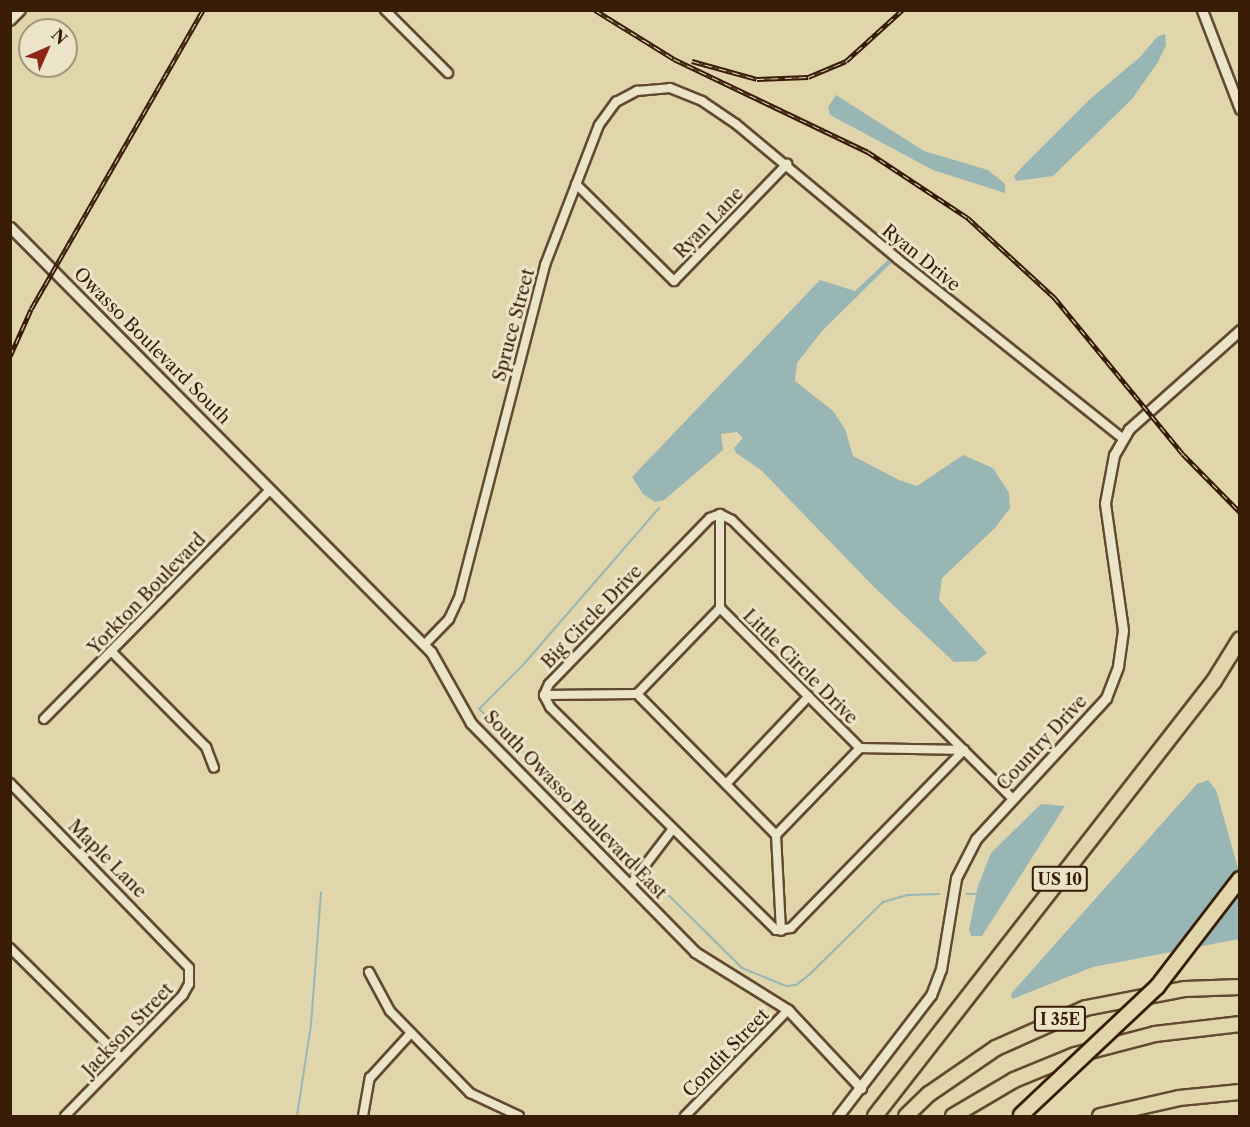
<!DOCTYPE html>
<style>
body{margin:0}
#map{position:relative;width:1250px;height:1127px;overflow:hidden;background:#e1d5ac;font-family:"Libre Caslon Text",serif}
div>[style]{position:absolute}
[style*='--x']{left:calc(var(--x)*1px);top:calc(var(--y)*1px);width:calc(var(--w)*1px);rotate:calc(var(--a)*1deg)}
.water>*{inset:0;background:#98b6b3}
.stream>*{height:2px;margin:-1px;padding:0 1px;transform-origin:1px;border-radius:1px;background:#98b6b3}
.roads{filter:drop-shadow(2px 0 #624a30) drop-shadow(-2px 0 #624a30) drop-shadow(0 2px #624a30) drop-shadow(0 -2px #624a30)}
.minor>*{height:8px;margin:-4px;padding:0 4px;transform-origin:4px;border-radius:4px;background:#ece4c9}
.tertiary>*{height:9px;margin:-4.5px;padding:0 4.5px;transform-origin:4.5px;border-radius:4.5px;background:#ece4c9}
.secondary>*{height:10px;margin:-5px;padding:0 5px;transform-origin:5px;border-radius:5px;background:#ece4c9}
.motorway>*{height:14px;margin:-7px;padding:0 7px;transform-origin:7px;border-radius:7px;background:#e1d5ac}
.rail>*{height:4.5px;margin-top:-2.25px;transform-origin:0;background:repeating-linear-gradient(90deg,#ece4c9 0 7px,#381c06 0 14px);box-sizing:border-box;border-block:2px solid #381c06}
.bridges{filter:drop-shadow(2px 0 #381c06) drop-shadow(-2px 0 #381c06) drop-shadow(0 2px #381c06) drop-shadow(0 -2px #381c06)}
.motorway-bridge>*{height:14px;margin:-7px;padding:0 7px;transform-origin:7px;border-radius:7px;background:#e1d5ac}
span{translate:-50% -50%;white-space:nowrap;text-align:center;line-height:1.15;-webkit-text-stroke:6px #ece4c9;paint-order:stroke}
.shield-label span{padding:2px 4px;background:#ece4c9;border:2px solid;border-radius:4px;-webkit-text-stroke-width:0}
.shield-label{font-size:16px;color:#381c06;font-weight:700}
.street-label{font-size:18px;color:#381c06}
.frame{position:absolute;inset:0;border:12px solid #381c06;pointer-events:none}
.north{position:absolute;left:18px;top:18px;width:60px;height:60px;box-sizing:border-box;background:#ece4c9;border:2px solid #a4947b;border-radius:50%;rotate:45deg;font-size:16px;font-weight:700;line-height:24px;text-align:center;color:#381c06}
.north::after{content:'';display:block;margin:auto;width:21px;height:27px;background:#8f2418;clip-path:polygon(50% 0,100% 100%,50% 72%,0 100%)}
</style>
<div id="map">
<div class="water">
<div style="clip-path:polygon(1165px 34px,1166px 45px,1158px 62px,1132px 99px,1053px 176px,1016px 181px,1014px 176px,1026px 163px,1089px 100px,1141px 56px,1157px 37px)"></div>
<div style="clip-path:polygon(836px 95px,924px 151px,988px 170px,1005px 184px,1005px 193px,933px 170px,830px 115px,828px 107px)"></div>
<div style="clip-path:polygon(888px 260px,891px 263px,822px 331px,797px 363px,795px 381px,833px 411px,845px 429px,853px 456px,899px 480px,917px 486px,963px 455px,993px 468px,1009px 493px,1010px 508px,995px 528px,942px 578px,939px 600px,987px 653px,977px 661px,954px 662px,875px 588px,761px 470px,736px 453px,734px 448px,743px 438px,737px 432px,721px 434px,723px 450px,664px 500px,655px 502px,643px 494px,632px 477px,820px 280px,855px 291px)"></div>
<div style="clip-path:polygon(1208px 780px,1216px 790px,1239px 872px,1239px 939px,1093px 967px,1012px 999px,1011px 994px,1197px 784px)"></div>
<div style="clip-path:polygon(1041px 804px,1065px 806px,982px 936px,971px 936px,969px 930px,978px 886px,991px 853px)"></div>
</div>
<div class="stream">
<div style="--x:640;--y:867;--w:226;--a:-135.5"></div>
<div style="--x:479;--y:709;--w:62;--a:-45"></div>
<div style="--x:523;--y:665;--w:208;--a:-49.1"></div>
<div style="--x:644;--y:871;--w:138;--a:44.7"></div>
<div style="--x:742;--y:968;--w:48;--a:22.2"></div>
<div style="--x:786;--y:986;--w:10;--a:-6"></div>
<div style="--x:796;--y:985;--w:18;--a:-38"></div>
<div style="--x:810;--y:974;--w:103;--a:-44.6"></div>
<div style="--x:883;--y:902;--w:26;--a:-16"></div>
<div style="--x:908;--y:895;--w:31;--a:-2"></div>
<div style="--x:967;--y:894;--w:9;--a:0"></div>
<div style="--x:297;--y:1116;--w:92;--a:-81.3"></div>
<div style="--x:311;--y:1025;--w:133;--a:-85.7"></div>
</div>
<div class="roads">
<div class="minor">
<div style="--x:385;--y:10;--w:89;--a:45"></div>
<div style="--x:576;--y:184;--w:138;--a:44.7"></div>
<div style="--x:674;--y:281;--w:163;--a:-46"></div>
<div style="--x:720;--y:608;--w:198;--a:45"></div>
<div style="--x:860;--y:748;--w:104;--a:1.1"></div>
<div style="--x:424;--y:645;--w:36;--a:-46"></div>
<div style="--x:449;--y:619;--w:23;--a:-65"></div>
<div style="--x:459;--y:598;--w:344;--a:-75.5"></div>
<div style="--x:545;--y:265;--w:150;--a:-68.9"></div>
<div style="--x:599;--y:125;--w:29;--a:-54"></div>
<div style="--x:616;--y:102;--w:24;--a:-28"></div>
<div style="--x:637;--y:91;--w:33;--a:-5"></div>
<div style="--x:670;--y:88;--w:35;--a:22"></div>
<div style="--x:702;--y:101;--w:41;--a:34.1"></div>
<div style="--x:736;--y:124;--w:211;--a:39.8"></div>
<div style="--x:898;--y:259;--w:287;--a:38.6"></div>
<div style="--x:112;--y:652;--w:134;--a:45.3"></div>
<div style="--x:206;--y:747;--w:22;--a:69"></div>
<div style="--x:637;--y:694;--w:198;--a:45.4"></div>
<div style="--x:776;--y:835;--w:96;--a:87"></div>
<div style="--x:544;--y:695;--w:93;--a:-0.6"></div>
<div style="--x:637;--y:694;--w:120;--a:-46"></div>
<div style="--x:720;--y:608;--w:94;--a:-90"></div>
<div style="--x:44;--y:719;--w:322;--a:-45.4"></div>
<div style="--x:964;--y:750;--w:248;--a:134.2"></div>
<div style="--x:791;--y:928;--w:15;--a:172"></div>
<div style="--x:776;--y:930;--w:317;--a:-135.4"></div>
<div style="--x:550;--y:707;--w:13;--a:-117"></div>
<div style="--x:544;--y:695;--w:12;--a:-66"></div>
<div style="--x:549;--y:684;--w:231;--a:-45.9"></div>
<div style="--x:710;--y:518;--w:11;--a:-22"></div>
<div style="--x:720;--y:514;--w:13;--a:27"></div>
<div style="--x:732;--y:520;--w:396;--a:44.8"></div>
<div style="--x:10;--y:783;--w:257;--a:45.9"></div>
<div style="--x:189;--y:968;--w:16;--a:90"></div>
<div style="--x:189;--y:984;--w:13;--a:119"></div>
<div style="--x:183;--y:995;--w:169;--a:134.3"></div>
<div style="--x:726;--y:784;--w:120;--a:-46.7"></div>
<div style="--x:776;--y:835;--w:121;--a:-46"></div>
<div style="--x:630;--y:885;--w:69;--a:-52.6"></div>
<div style="--x:10;--y:948;--w:156;--a:44.7"></div>
<div style="--x:369;--y:972;--w:44;--a:61.7"></div>
<div style="--x:390;--y:1011;--w:115;--a:45.7"></div>
<div style="--x:470;--y:1093;--w:54;--a:25.1"></div>
<div style="--x:363;--y:1116;--w:39;--a:-80"></div>
<div style="--x:370;--y:1078;--w:61;--a:-47.7"></div>
<div style="--x:685;--y:1116;--w:148;--a:-45.8"></div>
</div>
<div class="tertiary">
<div style="--x:1202;--y:10;--w:106;--a:69"></div>
<div style="--x:10;--y:227;--w:598;--a:45.27"></div>
<div style="--x:431;--y:652;--w:81;--a:60.6"></div>
<div style="--x:471;--y:723;--w:320;--a:45.6"></div>
<div style="--x:695;--y:952;--w:110;--a:31.9"></div>
<div style="--x:788;--y:1010;--w:107;--a:46.9"></div>
<div style="--x:838;--y:1116;--w:153;--a:-52.5"></div>
<div style="--x:931;--y:995;--w:28;--a:-69"></div>
<div style="--x:941;--y:969;--w:92;--a:-80.6"></div>
<div style="--x:956;--y:878;--w:44;--a:-62.9"></div>
<div style="--x:976;--y:839;--w:192;--a:-47.3"></div>
<div style="--x:1106;--y:698;--w:34;--a:-69"></div>
<div style="--x:1118;--y:666;--w:36;--a:-82"></div>
<div style="--x:1123;--y:630;--w:128;--a:-98.1"></div>
<div style="--x:1105;--y:503;--w:49;--a:-79.4"></div>
<div style="--x:1114;--y:455;--w:30;--a:-60"></div>
<div style="--x:1129;--y:429;--w:149;--a:-41.7"></div>
</div>
<div class="secondary">
<div style="--x:10;--y:20;--w:14;--a:-45"></div>
</div>
<div class="motorway">
<div style="--x:875;--y:1116;--w:551;--a:-52.07"></div>
<div style="--x:1214;--y:681;--w:49;--a:-58.2"></div>
<div style="--x:906;--y:1116;--w:32;--a:-44"></div>
<div style="--x:929;--y:1094;--w:81;--a:-34.5"></div>
<div style="--x:996;--y:1048;--w:98;--a:-24"></div>
<div style="--x:1086;--y:1008;--w:101;--a:-10.9"></div>
<div style="--x:1185;--y:989;--w:55;--a:-2.1"></div>
<div style="--x:953;--y:1116;--w:71;--a:-30.5"></div>
<div style="--x:1014;--y:1080;--w:66;--a:-22.3"></div>
<div style="--x:1075;--y:1055;--w:83;--a:-14.7"></div>
<div style="--x:1155;--y:1034;--w:86;--a:-6.7"></div>
<div style="--x:1100;--y:1116;--w:81;--a:-12.8"></div>
<div style="--x:1179;--y:1098;--w:61;--a:-5.6"></div>
</div>
</div>
<div class="rail">
<div style="--x:595;--y:10;--w:93;--a:31.8"></div>
<div style="--x:674;--y:59;--w:215;--a:25.6"></div>
<div style="--x:868;--y:152;--w:120;--a:33.4"></div>
<div style="--x:968;--y:218;--w:117;--a:42.6"></div>
<div style="--x:1054;--y:297;--w:203;--a:50.6"></div>
<div style="--x:1183;--y:454;--w:81;--a:45.5"></div>
<div style="--x:692;--y:61;--w:67;--a:15.5"></div>
<div style="--x:757;--y:79;--w:51;--a:-2.2"></div>
<div style="--x:808;--y:77;--w:41;--a:-22.8"></div>
<div style="--x:846;--y:61;--w:76;--a:-42.3"></div>
<div style="--x:10;--y:356;--w:51;--a:-65.9"></div>
<div style="--x:31;--y:309;--w:345;--a:-60.1"></div>
</div>
<div class="bridges">
<div class="motorway-bridge">
<div style="--x:1021;--y:1115;--w:187;--a:-43.3"></div>
<div style="--x:1157;--y:987;--w:136;--a:-52.5"></div>
</div>
</div>
<div class="shield-label">
<span style="left:1060px;top:879px">US 10</span>
<span style="left:1060px;top:1019px">I 35E</span>
</div>
<div class="street-label">
<span style="left:709px;top:223px;rotate:-46deg">Ryan Lane</span>
<span style="left:921px;top:258px;rotate:39deg">Ryan Drive</span>
<span style="left:514px;top:325px;rotate:-75deg">Spruce Street</span>
<span style="left:152px;top:346px;rotate:45deg">Owasso Boulevard South</span>
<span style="left:147px;top:594px;rotate:-46deg">Yorkton Boulevard</span>
<span style="left:592px;top:617px;rotate:-46deg">Big Circle Drive</span>
<span style="left:800px;top:667px;rotate:45deg">Little Circle Drive</span>
<span style="left:1042px;top:743px;rotate:-47deg">Country Drive</span>
<span style="left:575px;top:805px;rotate:46deg">South Owasso Boulevard East</span>
<span style="left:107px;top:859px;rotate:45deg">Maple Lane</span>
<span style="left:128px;top:1030px;rotate:-46deg">Jackson Street</span>
<span style="left:726px;top:1053px;rotate:-46deg">Condit Street</span>
</div>
<div class="frame"></div>
<div class="north">N</div>
</div>
